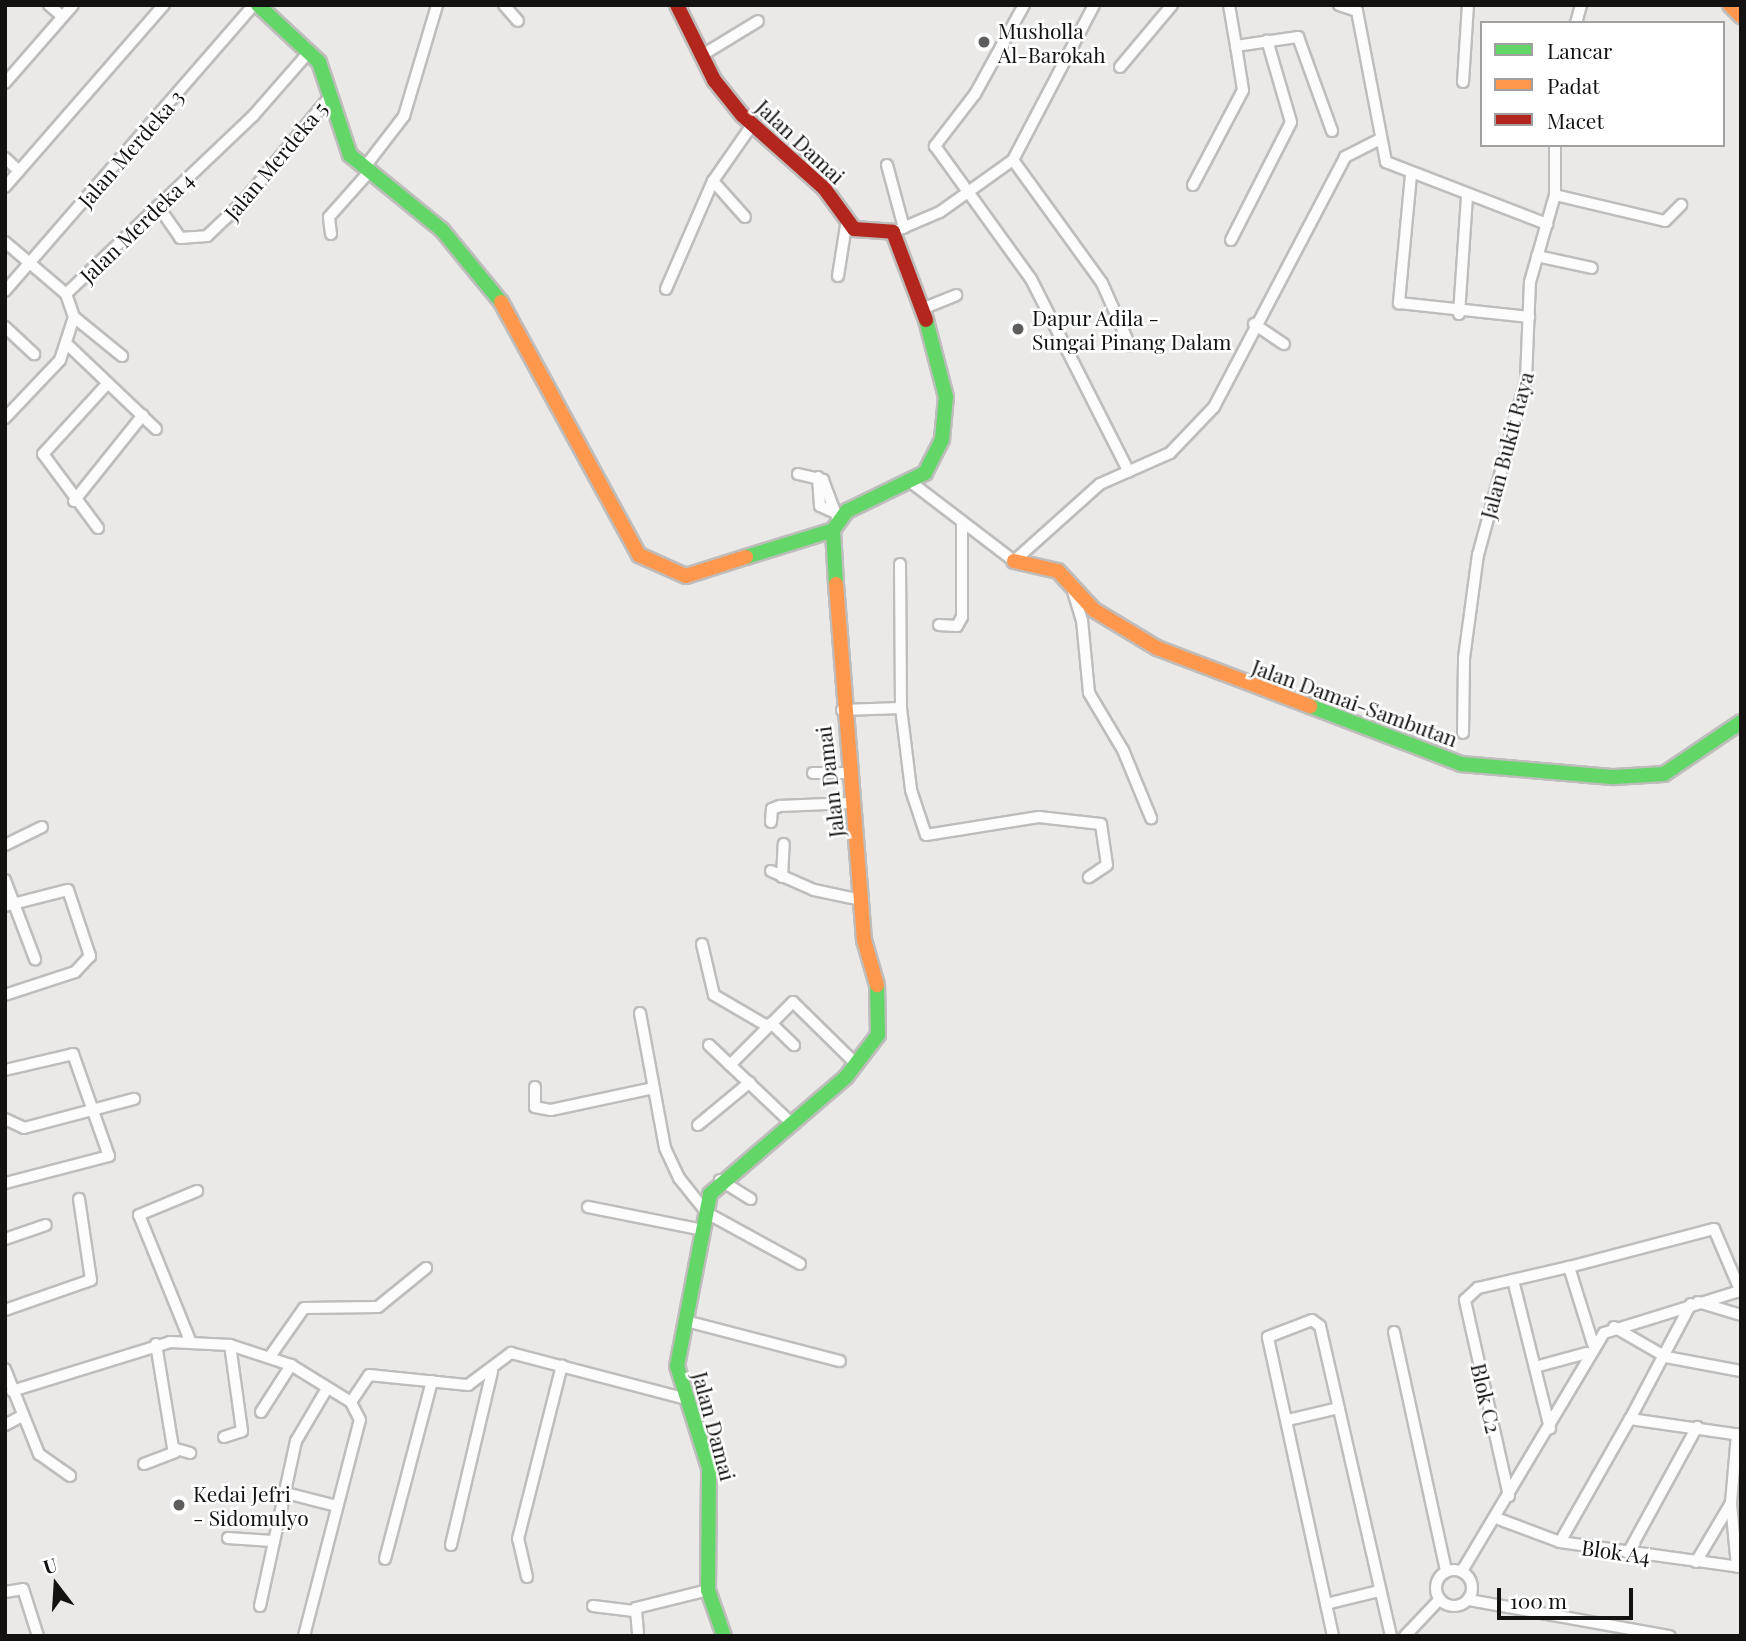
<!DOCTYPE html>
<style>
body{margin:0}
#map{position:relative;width:1746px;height:1641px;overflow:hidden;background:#ebe9e8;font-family:"Playfair Display",serif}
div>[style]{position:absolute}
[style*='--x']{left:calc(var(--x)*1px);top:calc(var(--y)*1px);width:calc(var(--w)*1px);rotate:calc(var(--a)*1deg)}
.roads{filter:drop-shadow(2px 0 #bebdbc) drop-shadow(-2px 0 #bebdbc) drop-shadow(0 2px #bebdbc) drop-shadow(0 -2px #bebdbc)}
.street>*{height:10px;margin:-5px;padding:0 5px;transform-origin:5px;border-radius:5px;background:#fcfcfc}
.street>.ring{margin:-5px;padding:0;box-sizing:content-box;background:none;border:10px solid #fcfcfc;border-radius:50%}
.fast>*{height:14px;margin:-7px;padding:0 7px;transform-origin:7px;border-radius:7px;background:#63d668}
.slow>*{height:14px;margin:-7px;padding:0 7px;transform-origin:7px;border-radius:7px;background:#ff974d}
.jam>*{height:14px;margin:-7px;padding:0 7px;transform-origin:7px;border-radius:7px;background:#b3261e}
.dots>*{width:19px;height:19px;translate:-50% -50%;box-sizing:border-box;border:4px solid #fff;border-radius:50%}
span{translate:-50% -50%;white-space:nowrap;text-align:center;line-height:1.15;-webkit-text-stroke:5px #fff;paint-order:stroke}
.poi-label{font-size:21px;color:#131211}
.left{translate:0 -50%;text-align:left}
.street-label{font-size:21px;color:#131211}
.frame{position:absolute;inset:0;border:7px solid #131211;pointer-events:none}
.legend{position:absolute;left:1480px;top:21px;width:245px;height:126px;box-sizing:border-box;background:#fff;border:2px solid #a1a0a0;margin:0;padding:9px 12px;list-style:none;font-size:21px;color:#131211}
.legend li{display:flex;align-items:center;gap:14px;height:35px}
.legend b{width:35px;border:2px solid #a1a0a0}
.north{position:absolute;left:21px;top:1550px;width:70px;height:70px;-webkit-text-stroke:5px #fff;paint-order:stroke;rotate:343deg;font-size:19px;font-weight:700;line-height:28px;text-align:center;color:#131211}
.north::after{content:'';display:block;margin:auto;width:24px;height:32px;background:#131211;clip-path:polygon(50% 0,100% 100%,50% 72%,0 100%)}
.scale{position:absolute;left:1497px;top:1588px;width:136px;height:32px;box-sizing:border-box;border:4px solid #131211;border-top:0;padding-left:9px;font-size:21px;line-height:24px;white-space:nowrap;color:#131211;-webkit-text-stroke:5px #fff;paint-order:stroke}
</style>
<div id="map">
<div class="roads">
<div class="street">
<div style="--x:49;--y:5;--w:18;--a:41"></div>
<div style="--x:504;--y:5;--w:21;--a:49"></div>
<div style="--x:1024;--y:5;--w:102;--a:118.8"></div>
<div style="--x:975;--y:94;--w:66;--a:127.6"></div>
<div style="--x:935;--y:146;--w:164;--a:54.2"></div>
<div style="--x:1031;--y:279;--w:216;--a:63.1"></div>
<div style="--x:1229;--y:5;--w:42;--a:80.3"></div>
<div style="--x:1236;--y:46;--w:63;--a:-8.3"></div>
<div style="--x:1298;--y:37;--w:100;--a:70.1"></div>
<div style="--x:1339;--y:5;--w:19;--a:18"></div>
<div style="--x:1357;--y:11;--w:154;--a:79.1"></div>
<div style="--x:1386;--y:162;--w:173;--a:21.1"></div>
<div style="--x:1576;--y:23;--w:19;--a:-74"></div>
<div style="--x:704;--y:54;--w:63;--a:-31.4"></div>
<div style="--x:1120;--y:67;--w:81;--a:-50"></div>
<div style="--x:1463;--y:82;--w:77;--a:-86.3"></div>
<div style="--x:5;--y:83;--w:103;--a:-48.9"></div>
<div style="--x:5;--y:158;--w:19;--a:43"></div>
<div style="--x:1013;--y:160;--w:152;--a:54.1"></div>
<div style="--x:1102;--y:283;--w:69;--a:66"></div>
<div style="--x:887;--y:165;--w:65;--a:74.9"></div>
<div style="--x:364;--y:168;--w:66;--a:-52.4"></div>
<div style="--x:404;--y:116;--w:116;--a:-73.4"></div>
<div style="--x:1411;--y:175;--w:129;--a:95.4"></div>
<div style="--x:1399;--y:303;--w:131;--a:6.1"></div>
<div style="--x:713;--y:181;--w:48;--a:48.4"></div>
<div style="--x:1193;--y:185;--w:107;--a:-62.2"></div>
<div style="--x:1243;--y:90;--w:45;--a:-99"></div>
<div style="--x:5;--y:187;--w:242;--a:-48.9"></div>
<div style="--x:1555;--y:195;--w:113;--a:13.3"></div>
<div style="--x:1665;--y:221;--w:23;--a:-45"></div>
<div style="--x:158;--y:206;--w:39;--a:55"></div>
<div style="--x:180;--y:238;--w:27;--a:-4"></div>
<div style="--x:207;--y:236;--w:51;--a:-43.4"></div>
<div style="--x:244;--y:201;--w:137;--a:-50.6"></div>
<div style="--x:893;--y:232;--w:51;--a:-23.1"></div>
<div style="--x:940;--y:212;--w:90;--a:-35.5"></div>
<div style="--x:1013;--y:160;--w:175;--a:-62.4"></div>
<div style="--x:331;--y:234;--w:17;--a:-97"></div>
<div style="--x:329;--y:217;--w:60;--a:-48.4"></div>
<div style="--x:1231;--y:240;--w:132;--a:-63"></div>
<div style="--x:1291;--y:122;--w:85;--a:-106.3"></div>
<div style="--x:5;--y:242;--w:80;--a:40.4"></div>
<div style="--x:1537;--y:256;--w:56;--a:12.3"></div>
<div style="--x:838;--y:276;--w:58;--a:-81"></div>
<div style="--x:666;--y:289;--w:118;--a:-66.5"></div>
<div style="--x:713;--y:181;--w:68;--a:-55.1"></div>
<div style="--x:5;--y:291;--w:379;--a:-49"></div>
<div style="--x:922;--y:309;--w:37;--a:-22"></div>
<div style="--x:1459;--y:314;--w:117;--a:-86.1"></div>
<div style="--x:74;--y:317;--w:62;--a:39.1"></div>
<div style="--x:1254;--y:324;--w:36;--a:34"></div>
<div style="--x:5;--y:327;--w:40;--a:43"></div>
<div style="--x:67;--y:344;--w:123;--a:43.7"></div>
<div style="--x:5;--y:418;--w:80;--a:-46.5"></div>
<div style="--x:60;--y:360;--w:45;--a:-72"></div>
<div style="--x:74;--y:317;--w:24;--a:-109"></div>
<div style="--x:66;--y:294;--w:258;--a:-43.6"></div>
<div style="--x:253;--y:116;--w:86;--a:-48.8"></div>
<div style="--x:798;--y:474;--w:26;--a:13"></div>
<div style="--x:823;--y:480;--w:43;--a:69.4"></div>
<div style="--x:818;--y:477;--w:29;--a:86"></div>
<div style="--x:820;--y:506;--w:12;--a:24"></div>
<div style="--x:912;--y:483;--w:128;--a:37.4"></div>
<div style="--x:1014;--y:561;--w:115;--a:-41.8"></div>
<div style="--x:1100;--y:484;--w:77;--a:-23.9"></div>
<div style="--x:1170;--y:453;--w:64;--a:-46.3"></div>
<div style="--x:1214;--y:407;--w:282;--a:-62.3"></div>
<div style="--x:1345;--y:157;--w:38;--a:-27"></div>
<div style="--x:74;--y:501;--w:110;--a:-51.3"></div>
<div style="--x:98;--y:528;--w:92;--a:-126.6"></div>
<div style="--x:43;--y:454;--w:96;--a:-47.5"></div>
<div style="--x:900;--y:564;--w:144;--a:89.6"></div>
<div style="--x:1072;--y:588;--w:34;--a:73"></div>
<div style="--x:1082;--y:620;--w:73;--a:84.5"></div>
<div style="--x:1089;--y:693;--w:66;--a:59.2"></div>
<div style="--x:1123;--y:750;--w:74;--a:67.6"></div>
<div style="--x:939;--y:625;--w:18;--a:3"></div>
<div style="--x:957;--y:626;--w:10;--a:-61"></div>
<div style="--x:962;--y:617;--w:93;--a:-90"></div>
<div style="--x:842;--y:710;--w:59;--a:-1.9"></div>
<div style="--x:901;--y:708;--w:83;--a:83"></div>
<div style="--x:911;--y:790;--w:47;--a:71.6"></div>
<div style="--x:926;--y:835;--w:114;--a:-9.1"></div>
<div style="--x:1039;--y:817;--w:62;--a:6.4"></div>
<div style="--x:1101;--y:824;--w:41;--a:81.7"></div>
<div style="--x:1107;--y:865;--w:22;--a:146"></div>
<div style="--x:1463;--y:733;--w:75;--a:-89.2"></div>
<div style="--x:1464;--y:658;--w:104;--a:-82.3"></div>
<div style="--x:1478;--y:555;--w:181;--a:-74.7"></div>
<div style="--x:1526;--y:380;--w:98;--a:-87.7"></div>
<div style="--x:1530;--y:282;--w:91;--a:-74"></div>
<div style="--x:1555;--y:195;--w:50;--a:-90"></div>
<div style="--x:813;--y:773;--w:34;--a:0"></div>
<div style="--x:771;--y:822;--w:13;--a:-86"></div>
<div style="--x:772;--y:809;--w:9;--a:-21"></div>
<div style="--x:780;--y:806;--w:70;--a:-2.5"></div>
<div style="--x:5;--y:845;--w:41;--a:-25.9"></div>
<div style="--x:771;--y:871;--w:47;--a:23.8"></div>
<div style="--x:814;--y:890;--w:49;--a:11.8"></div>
<div style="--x:782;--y:877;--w:33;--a:-87"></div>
<div style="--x:5;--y:880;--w:85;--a:69.2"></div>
<div style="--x:5;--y:906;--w:65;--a:-14.3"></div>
<div style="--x:68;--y:890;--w:70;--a:71.6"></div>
<div style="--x:90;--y:956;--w:22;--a:133"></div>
<div style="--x:75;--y:972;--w:74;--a:161.8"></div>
<div style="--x:702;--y:944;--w:52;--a:76.8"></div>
<div style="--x:714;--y:995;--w:61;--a:30.3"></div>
<div style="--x:640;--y:1013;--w:137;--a:79.5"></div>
<div style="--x:665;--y:1148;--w:33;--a:65"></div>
<div style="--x:679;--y:1178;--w:45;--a:51.3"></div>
<div style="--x:707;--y:1213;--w:106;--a:28.7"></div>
<div style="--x:771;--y:1023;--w:32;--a:44"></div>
<div style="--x:709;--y:1045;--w:110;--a:43.5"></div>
<div style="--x:730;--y:1065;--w:89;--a:-45"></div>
<div style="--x:793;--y:1002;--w:90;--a:44.5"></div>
<div style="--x:5;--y:1070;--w:70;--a:-13.2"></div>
<div style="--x:73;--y:1054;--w:108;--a:70.6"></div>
<div style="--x:109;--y:1156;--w:107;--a:165.4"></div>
<div style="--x:535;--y:1087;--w:20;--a:90"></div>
<div style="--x:535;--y:1107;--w:16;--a:11"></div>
<div style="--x:551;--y:1110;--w:105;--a:-12.1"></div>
<div style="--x:5;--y:1119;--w:21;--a:25"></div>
<div style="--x:24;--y:1128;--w:114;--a:-14.8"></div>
<div style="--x:698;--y:1125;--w:67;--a:-39.6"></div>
<div style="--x:720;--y:1180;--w:36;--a:32"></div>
<div style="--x:588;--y:1207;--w:117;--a:11.3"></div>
<div style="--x:5;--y:1239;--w:43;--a:-18.9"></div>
<div style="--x:1513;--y:1280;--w:153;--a:76"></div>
<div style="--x:1698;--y:1302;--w:45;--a:16.8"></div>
<div style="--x:5;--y:1310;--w:91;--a:-19.2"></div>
<div style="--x:91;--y:1280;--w:82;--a:-98.4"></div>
<div style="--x:686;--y:1321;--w:159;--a:14.6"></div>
<div style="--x:1614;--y:1327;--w:60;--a:30"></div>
<div style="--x:1666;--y:1357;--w:76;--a:10.6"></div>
<div style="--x:1394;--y:1332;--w:245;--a:77.7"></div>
<div style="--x:191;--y:1343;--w:138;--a:-112.1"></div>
<div style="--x:139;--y:1215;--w:63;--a:-22.5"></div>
<div style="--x:156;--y:1344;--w:105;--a:80.7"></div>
<div style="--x:173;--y:1448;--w:18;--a:16"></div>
<div style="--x:1593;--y:1344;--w:81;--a:-107.3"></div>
<div style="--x:1569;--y:1267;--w:150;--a:-14.7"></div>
<div style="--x:1714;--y:1229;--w:69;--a:66.8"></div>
<div style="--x:271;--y:1355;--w:57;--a:-54.9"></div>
<div style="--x:304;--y:1308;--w:74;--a:-0.8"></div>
<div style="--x:378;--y:1307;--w:62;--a:-39.1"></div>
<div style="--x:1535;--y:1367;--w:54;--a:-15.1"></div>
<div style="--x:5;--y:1369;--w:92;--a:68.2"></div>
<div style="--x:39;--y:1454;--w:38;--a:35"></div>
<div style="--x:12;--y:1391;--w:165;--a:-17.2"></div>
<div style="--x:170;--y:1342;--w:60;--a:2.9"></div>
<div style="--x:230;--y:1345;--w:64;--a:18.2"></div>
<div style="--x:261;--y:1412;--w:56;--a:-57.4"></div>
<div style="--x:291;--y:1365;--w:70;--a:31.7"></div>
<div style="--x:1630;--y:1419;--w:130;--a:-62.1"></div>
<div style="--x:1288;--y:1420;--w:52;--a:-13.2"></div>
<div style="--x:5;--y:1425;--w:17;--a:-28"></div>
<div style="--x:224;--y:1437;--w:19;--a:-18"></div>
<div style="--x:242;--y:1431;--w:87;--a:-97.9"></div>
<div style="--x:144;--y:1464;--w:34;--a:-21"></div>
<div style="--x:282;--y:1492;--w:57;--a:14.3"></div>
<div style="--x:1509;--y:1496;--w:201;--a:-102.7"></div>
<div style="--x:1465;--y:1300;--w:18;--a:-43"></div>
<div style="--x:1478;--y:1288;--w:93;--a:-13"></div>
<div style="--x:1731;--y:1503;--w:64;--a:84.6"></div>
<div style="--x:1496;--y:1518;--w:68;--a:20.6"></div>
<div style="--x:1560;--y:1542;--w:183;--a:7.9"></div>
<div style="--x:228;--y:1538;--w:44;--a:3.9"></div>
<div style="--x:1560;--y:1542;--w:142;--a:-60.4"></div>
<div style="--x:1630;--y:1419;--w:112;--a:8.2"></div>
<div style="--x:451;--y:1545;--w:179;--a:-76.7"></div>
<div style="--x:1628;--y:1553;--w:144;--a:-61.3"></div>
<div style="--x:385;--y:1559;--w:184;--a:-75.2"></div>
<div style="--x:1696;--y:1562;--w:69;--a:-59.3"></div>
<div style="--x:1731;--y:1503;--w:69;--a:-85"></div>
<div class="ring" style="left:1436px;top:1570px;width:26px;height:26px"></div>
<div style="--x:1462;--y:1571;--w:277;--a:-59.2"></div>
<div style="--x:1604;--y:1333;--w:142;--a:-17.2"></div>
<div style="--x:527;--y:1577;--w:39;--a:-103"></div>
<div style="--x:518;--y:1539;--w:179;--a:-75.8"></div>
<div style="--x:5;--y:1592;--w:18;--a:-9"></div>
<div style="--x:23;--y:1589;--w:49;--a:72.3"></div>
<div style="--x:1469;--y:1600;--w:204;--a:10.2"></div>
<div style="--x:1326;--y:1604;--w:55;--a:-13.8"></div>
<div style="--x:260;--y:1606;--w:169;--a:-77.7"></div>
<div style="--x:296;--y:1441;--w:59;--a:-59.5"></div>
<div style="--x:593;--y:1606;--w:41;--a:7"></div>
<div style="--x:638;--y:1633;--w:25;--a:-95"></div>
<div style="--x:636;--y:1608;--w:74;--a:-14"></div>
<div style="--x:304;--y:1636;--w:223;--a:-75.5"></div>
<div style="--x:360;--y:1420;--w:20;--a:-117"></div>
<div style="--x:351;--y:1402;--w:32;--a:-56"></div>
<div style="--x:369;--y:1375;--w:100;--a:5.8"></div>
<div style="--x:468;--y:1385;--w:54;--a:-36.7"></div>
<div style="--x:511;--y:1353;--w:178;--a:14.7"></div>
<div style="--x:1333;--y:1636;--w:306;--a:-102.3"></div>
<div style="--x:1268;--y:1337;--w:47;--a:-21.1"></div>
<div style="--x:1312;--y:1320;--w:10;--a:37"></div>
<div style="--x:1320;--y:1326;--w:318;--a:77.1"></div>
<div style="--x:1405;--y:1636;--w:50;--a:-46.6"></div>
</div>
<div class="fast">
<div style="--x:258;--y:5;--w:83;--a:43.1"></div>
<div style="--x:319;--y:62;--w:98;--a:71.6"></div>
<div style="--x:350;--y:155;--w:119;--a:39.2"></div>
<div style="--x:442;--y:230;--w:93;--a:50.7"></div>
<div style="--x:746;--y:557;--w:91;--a:-17.2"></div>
<div style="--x:836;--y:584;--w:54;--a:-93.2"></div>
<div style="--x:833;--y:530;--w:24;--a:-54"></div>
<div style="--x:847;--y:511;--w:87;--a:-26"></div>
<div style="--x:925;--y:473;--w:38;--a:-63"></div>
<div style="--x:942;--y:439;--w:42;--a:-84.6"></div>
<div style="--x:946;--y:397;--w:80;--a:-104.6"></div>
<div style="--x:1310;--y:706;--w:162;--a:21"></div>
<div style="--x:1461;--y:764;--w:154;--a:4.9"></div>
<div style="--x:1614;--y:777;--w:50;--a:-3.4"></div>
<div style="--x:1664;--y:774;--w:93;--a:-34"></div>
<div style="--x:724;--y:1636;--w:49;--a:-109.2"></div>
<div style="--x:708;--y:1590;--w:122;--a:-89.5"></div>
<div style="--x:709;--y:1468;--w:107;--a:-107.4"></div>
<div style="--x:677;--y:1366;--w:175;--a:-79.1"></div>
<div style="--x:710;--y:1194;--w:179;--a:-40.7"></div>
<div style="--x:846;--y:1077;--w:53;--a:-52.7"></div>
<div style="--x:878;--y:1035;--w:50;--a:-91.1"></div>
</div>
<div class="slow">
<div style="--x:1730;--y:5;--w:16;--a:45"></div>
<div style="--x:501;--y:302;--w:288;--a:61.4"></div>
<div style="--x:639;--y:555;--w:51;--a:24.1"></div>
<div style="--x:686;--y:576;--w:63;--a:-17.6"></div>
<div style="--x:1014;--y:561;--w:45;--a:12.8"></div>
<div style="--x:1058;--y:571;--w:53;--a:47.3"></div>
<div style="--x:1094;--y:610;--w:74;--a:31.1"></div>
<div style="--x:1157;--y:648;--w:164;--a:20.8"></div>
<div style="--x:836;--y:584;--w:357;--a:85.5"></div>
<div style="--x:864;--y:940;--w:47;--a:73.9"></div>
</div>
<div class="jam">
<div style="--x:677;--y:5;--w:84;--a:63.7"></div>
<div style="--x:714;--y:80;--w:45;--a:51.3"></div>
<div style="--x:742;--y:115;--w:110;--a:41.7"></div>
<div style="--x:824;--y:188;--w:51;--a:53.8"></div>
<div style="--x:854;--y:229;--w:39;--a:4"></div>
<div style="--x:893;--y:232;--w:94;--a:69.4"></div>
</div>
</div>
<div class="dots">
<div style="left:984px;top:42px;background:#5f5d5c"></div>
<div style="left:1018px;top:329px;background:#5f5d5c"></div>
<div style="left:179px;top:1505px;background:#5f5d5c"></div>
</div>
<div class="poi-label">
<span class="left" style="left:998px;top:42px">Musholla<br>Al-Barokah</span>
<span class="left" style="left:1032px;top:329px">Dapur Adila -<br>Sungai Pinang Dalam</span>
<span class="left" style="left:193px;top:1505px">Kedai Jefri<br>- Sidomulyo</span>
</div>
<div class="street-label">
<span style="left:801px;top:141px;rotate:43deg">Jalan Damai</span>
<span style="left:130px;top:148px;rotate:-49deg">Jalan Merdeka 3</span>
<span style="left:275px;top:160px;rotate:-50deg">Jalan Merdeka 5</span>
<span style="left:136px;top:227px;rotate:-44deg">Jalan Merdeka 4</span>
<span style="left:1506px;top:445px;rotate:-75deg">Jalan Bukit Raya</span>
<span style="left:1355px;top:702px;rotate:20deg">Jalan Damai-Sambutan</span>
<span style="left:829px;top:782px;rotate:-97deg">Jalan Damai</span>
<span style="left:1487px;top:1398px;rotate:77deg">Blok C2</span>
<span style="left:715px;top:1426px;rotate:75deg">Jalan Damai</span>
<span style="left:1616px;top:1551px;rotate:8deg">Blok A4</span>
</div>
<div class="frame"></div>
<ul class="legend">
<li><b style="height:9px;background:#63d668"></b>Lancar</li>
<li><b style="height:9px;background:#ff974d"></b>Padat</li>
<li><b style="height:9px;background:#b3261e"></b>Macet</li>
</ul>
<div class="north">U</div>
<div class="scale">100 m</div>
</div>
